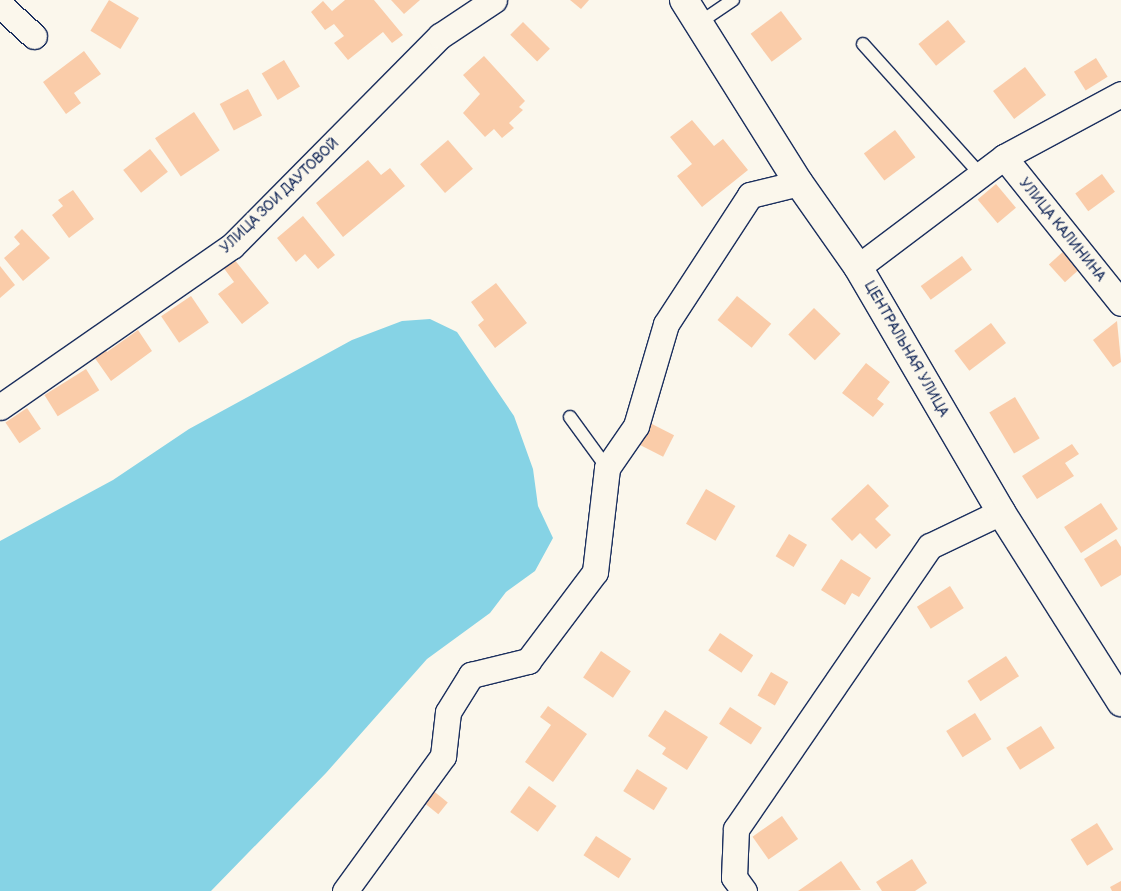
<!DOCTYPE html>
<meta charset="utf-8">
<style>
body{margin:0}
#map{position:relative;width:1121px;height:891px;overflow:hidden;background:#fbf7ec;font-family:"Balsamiq Sans",sans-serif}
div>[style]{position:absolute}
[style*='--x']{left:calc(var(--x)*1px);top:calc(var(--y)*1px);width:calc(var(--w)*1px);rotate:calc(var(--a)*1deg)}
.water>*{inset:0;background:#86d3e5}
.building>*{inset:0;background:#facca9;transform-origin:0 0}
.roads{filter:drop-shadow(1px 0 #1b2f5e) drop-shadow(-1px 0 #1b2f5e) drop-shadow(0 1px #1b2f5e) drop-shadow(0 -1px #1b2f5e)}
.service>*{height:12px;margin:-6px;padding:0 6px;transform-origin:6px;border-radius:6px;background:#fbf7ec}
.minor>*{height:25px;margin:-12.5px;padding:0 12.5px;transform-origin:12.5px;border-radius:12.5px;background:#fbf7ec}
.tertiary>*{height:28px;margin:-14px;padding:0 14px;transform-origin:14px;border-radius:14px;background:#fbf7ec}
span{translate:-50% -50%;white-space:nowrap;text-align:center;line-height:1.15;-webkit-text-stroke:4px #fbf7ec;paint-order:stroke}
.street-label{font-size:14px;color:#1b2f5e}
</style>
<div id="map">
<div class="water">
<div style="clip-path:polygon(430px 319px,457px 332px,514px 416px,533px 469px,538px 506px,553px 538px,535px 571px,506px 592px,490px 613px,427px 659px,326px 773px,211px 891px,0 891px,0 541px,113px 480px,189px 429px,352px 340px,402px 321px)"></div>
</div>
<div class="building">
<div style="left:109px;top:0;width:35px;height:36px;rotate:31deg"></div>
<div style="clip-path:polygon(345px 0,374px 0,403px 35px,392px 43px,383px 32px,348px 60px,334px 43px,344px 36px,334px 24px,325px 30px,311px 12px,323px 1px,332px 11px)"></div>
<div style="clip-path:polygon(391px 0,420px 0,404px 14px)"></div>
<div style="clip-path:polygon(570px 0,589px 0,581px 9px)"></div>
<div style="left:781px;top:11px;width:35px;height:38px;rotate:53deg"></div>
<div style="left:948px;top:20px;width:28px;height:38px;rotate:51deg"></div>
<div style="left:523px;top:22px;width:38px;height:18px;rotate:45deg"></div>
<div style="clip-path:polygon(84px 51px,101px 74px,74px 93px,81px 103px,66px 114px,43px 82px)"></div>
<div style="clip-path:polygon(484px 56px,525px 101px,519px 107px,523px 110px,509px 123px,514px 128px,502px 138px,494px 129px,485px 137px,463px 113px,480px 94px,463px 75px)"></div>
<div style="left:1096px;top:58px;width:22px;height:26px;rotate:58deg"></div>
<div style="left:284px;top:60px;width:31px;height:26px;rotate:59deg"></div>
<div style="left:1025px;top:67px;width:35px;height:40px;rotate:53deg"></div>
<div style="left:248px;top:89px;width:30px;height:32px;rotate:62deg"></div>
<div style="left:194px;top:112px;width:46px;height:47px;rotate:56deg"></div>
<div style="clip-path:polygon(692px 120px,714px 146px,723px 139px,748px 170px,702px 207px,677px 176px,692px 164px,670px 137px)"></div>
<div style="left:895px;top:130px;width:34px;height:39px;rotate:53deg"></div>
<div style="left:448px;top:140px;width:38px;height:37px;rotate:49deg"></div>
<div style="left:150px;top:149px;width:29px;height:34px;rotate:52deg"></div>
<div style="clip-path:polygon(368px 160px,381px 175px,390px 168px,405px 186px,343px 237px,316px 203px)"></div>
<div style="left:1102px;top:174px;width:22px;height:33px;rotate:54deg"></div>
<div style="left:996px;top:184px;width:31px;height:24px;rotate:50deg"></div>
<div style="clip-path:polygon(73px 190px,94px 219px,69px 238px,52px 215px,63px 206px,58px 200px)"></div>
<div style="clip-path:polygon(303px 216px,335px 255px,318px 269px,305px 254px,296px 262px,277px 238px)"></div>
<div style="clip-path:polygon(22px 229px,50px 258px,23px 281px,4px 258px,20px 244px,14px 237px)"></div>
<div style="left:1066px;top:249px;width:24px;height:23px;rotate:48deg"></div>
<div style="left:962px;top:256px;width:17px;height:51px;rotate:54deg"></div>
<div style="clip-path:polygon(234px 259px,269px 303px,242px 324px,218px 294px,234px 282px,223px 267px)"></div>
<div style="clip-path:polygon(0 266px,15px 285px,0 298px)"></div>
<div style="clip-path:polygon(496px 283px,527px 323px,495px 348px,478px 325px,484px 320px,471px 302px)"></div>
<div style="left:191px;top:296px;width:32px;height:36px;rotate:56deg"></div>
<div style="left:737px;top:296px;width:44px;height:31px;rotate:39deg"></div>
<div style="left:814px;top:308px;width:37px;height:37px;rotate:44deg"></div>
<div style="clip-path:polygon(1117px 321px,1121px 362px,1113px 367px,1093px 340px)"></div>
<div style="left:991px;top:323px;width:25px;height:46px;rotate:53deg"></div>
<div style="clip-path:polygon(138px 330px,152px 351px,111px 381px,92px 354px,103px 346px,107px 352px)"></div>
<div style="clip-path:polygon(866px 363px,890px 382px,877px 399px,884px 404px,873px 417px,842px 393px)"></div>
<div style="left:86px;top:369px;width:25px;height:49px;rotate:58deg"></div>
<div style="left:1015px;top:397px;width:48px;height:30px;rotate:59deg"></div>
<div style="left:27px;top:408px;width:25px;height:26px;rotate:56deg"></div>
<div style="left:650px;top:423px;width:27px;height:24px;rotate:27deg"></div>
<div style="clip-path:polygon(1072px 444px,1079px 454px,1065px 463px,1074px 476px,1037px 499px,1022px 476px)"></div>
<div style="clip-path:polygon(868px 484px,889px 506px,875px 519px,891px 535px,876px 549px,860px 533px,852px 541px,831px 519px)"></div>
<div style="left:706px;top:489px;width:34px;height:40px;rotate:30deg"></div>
<div style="left:1101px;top:503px;width:31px;height:44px;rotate:57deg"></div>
<div style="left:789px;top:534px;width:21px;height:26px;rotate:31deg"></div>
<div style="clip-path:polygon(1116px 539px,1121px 547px,1121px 575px,1101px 587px,1084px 559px)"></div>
<div style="clip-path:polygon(841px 559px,871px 578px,859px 597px,852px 593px,845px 605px,821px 590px)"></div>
<div style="left:950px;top:586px;width:26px;height:39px;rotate:58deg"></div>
<div style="left:720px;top:633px;width:40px;height:21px;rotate:34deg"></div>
<div style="left:601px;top:651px;width:36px;height:32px;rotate:34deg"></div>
<div style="left:1006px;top:656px;width:24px;height:46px;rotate:57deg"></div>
<div style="left:771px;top:672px;width:20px;height:27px;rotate:30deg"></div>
<div style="clip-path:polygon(548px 706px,587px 734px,553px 782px,525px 762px,551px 725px,540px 717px)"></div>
<div style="left:730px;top:707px;width:38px;height:20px;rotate:33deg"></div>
<div style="clip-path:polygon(665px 710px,708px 737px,687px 770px,662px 754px,666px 748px,648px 736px)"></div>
<div style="left:975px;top:713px;width:31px;height:34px;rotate:58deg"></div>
<div style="left:1041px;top:726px;width:26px;height:41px;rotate:58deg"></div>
<div style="left:637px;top:769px;width:36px;height:26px;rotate:32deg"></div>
<div style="left:426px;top:785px;width:28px;height:15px;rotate:39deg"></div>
<div style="left:529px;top:786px;width:34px;height:32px;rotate:36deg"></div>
<div style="left:782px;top:816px;width:28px;height:36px;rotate:55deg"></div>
<div style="left:1097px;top:823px;width:31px;height:31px;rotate:58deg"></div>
<div style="left:596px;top:836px;width:42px;height:23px;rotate:33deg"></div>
<div style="clip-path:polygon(912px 859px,927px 883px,915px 891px,882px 891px,876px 882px)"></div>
<div style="clip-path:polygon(841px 861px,861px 890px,798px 891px)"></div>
<div style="clip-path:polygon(1121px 881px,1121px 891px,1112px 891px,1110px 887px)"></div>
</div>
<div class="roads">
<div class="service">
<div style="--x:699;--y:23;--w:41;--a:-34.1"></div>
<div style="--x:863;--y:44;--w:175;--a:48"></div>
<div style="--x:570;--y:417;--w:63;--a:54"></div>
</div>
<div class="minor">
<div style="--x:0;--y:5;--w:46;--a:42.4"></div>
<div style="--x:1004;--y:157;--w:187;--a:51.3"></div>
<div style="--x:858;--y:267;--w:183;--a:-37"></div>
<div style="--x:1004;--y:157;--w:133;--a:-28.3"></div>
<div style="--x:0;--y:407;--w:282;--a:-34.8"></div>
<div style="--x:232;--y:246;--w:296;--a:-45.3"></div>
<div style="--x:440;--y:36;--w:65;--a:-33.7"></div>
<div style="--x:345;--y:891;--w:167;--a:-54"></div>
<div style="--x:443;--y:756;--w:44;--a:-83.5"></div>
<div style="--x:448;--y:712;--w:44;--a:-58.1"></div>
<div style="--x:471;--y:675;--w:59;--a:-13.8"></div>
<div style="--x:528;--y:661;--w:111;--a:-53"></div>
<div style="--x:595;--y:572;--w:105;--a:-83.4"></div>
<div style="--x:607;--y:468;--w:51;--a:-55.4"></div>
<div style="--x:636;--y:426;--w:106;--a:-73.6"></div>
<div style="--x:666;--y:324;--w:154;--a:-56.9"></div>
<div style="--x:750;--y:195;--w:50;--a:-13.8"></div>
<div style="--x:744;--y:891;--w:17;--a:-126"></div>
<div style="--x:734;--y:877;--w:48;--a:-87.6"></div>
<div style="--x:736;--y:829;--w:343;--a:-55.6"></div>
<div style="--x:930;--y:546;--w:79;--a:-25.6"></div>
</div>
<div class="tertiary">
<div style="--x:684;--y:0;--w:216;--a:57.9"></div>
<div style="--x:799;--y:183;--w:103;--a:54.9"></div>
<div style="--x:858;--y:267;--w:284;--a:59.7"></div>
<div style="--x:1001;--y:512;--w:225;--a:57.7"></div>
</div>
</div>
<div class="street-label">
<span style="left:280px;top:196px;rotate:-44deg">УЛИЦА ЗОИ ДАУТОВОЙ</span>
<span style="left:1062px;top:230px;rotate:51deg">УЛИЦА КАЛИНИНА</span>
<span style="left:906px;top:349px;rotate:60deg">ЦЕНТРАЛЬНАЯ УЛИЦА</span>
</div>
</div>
